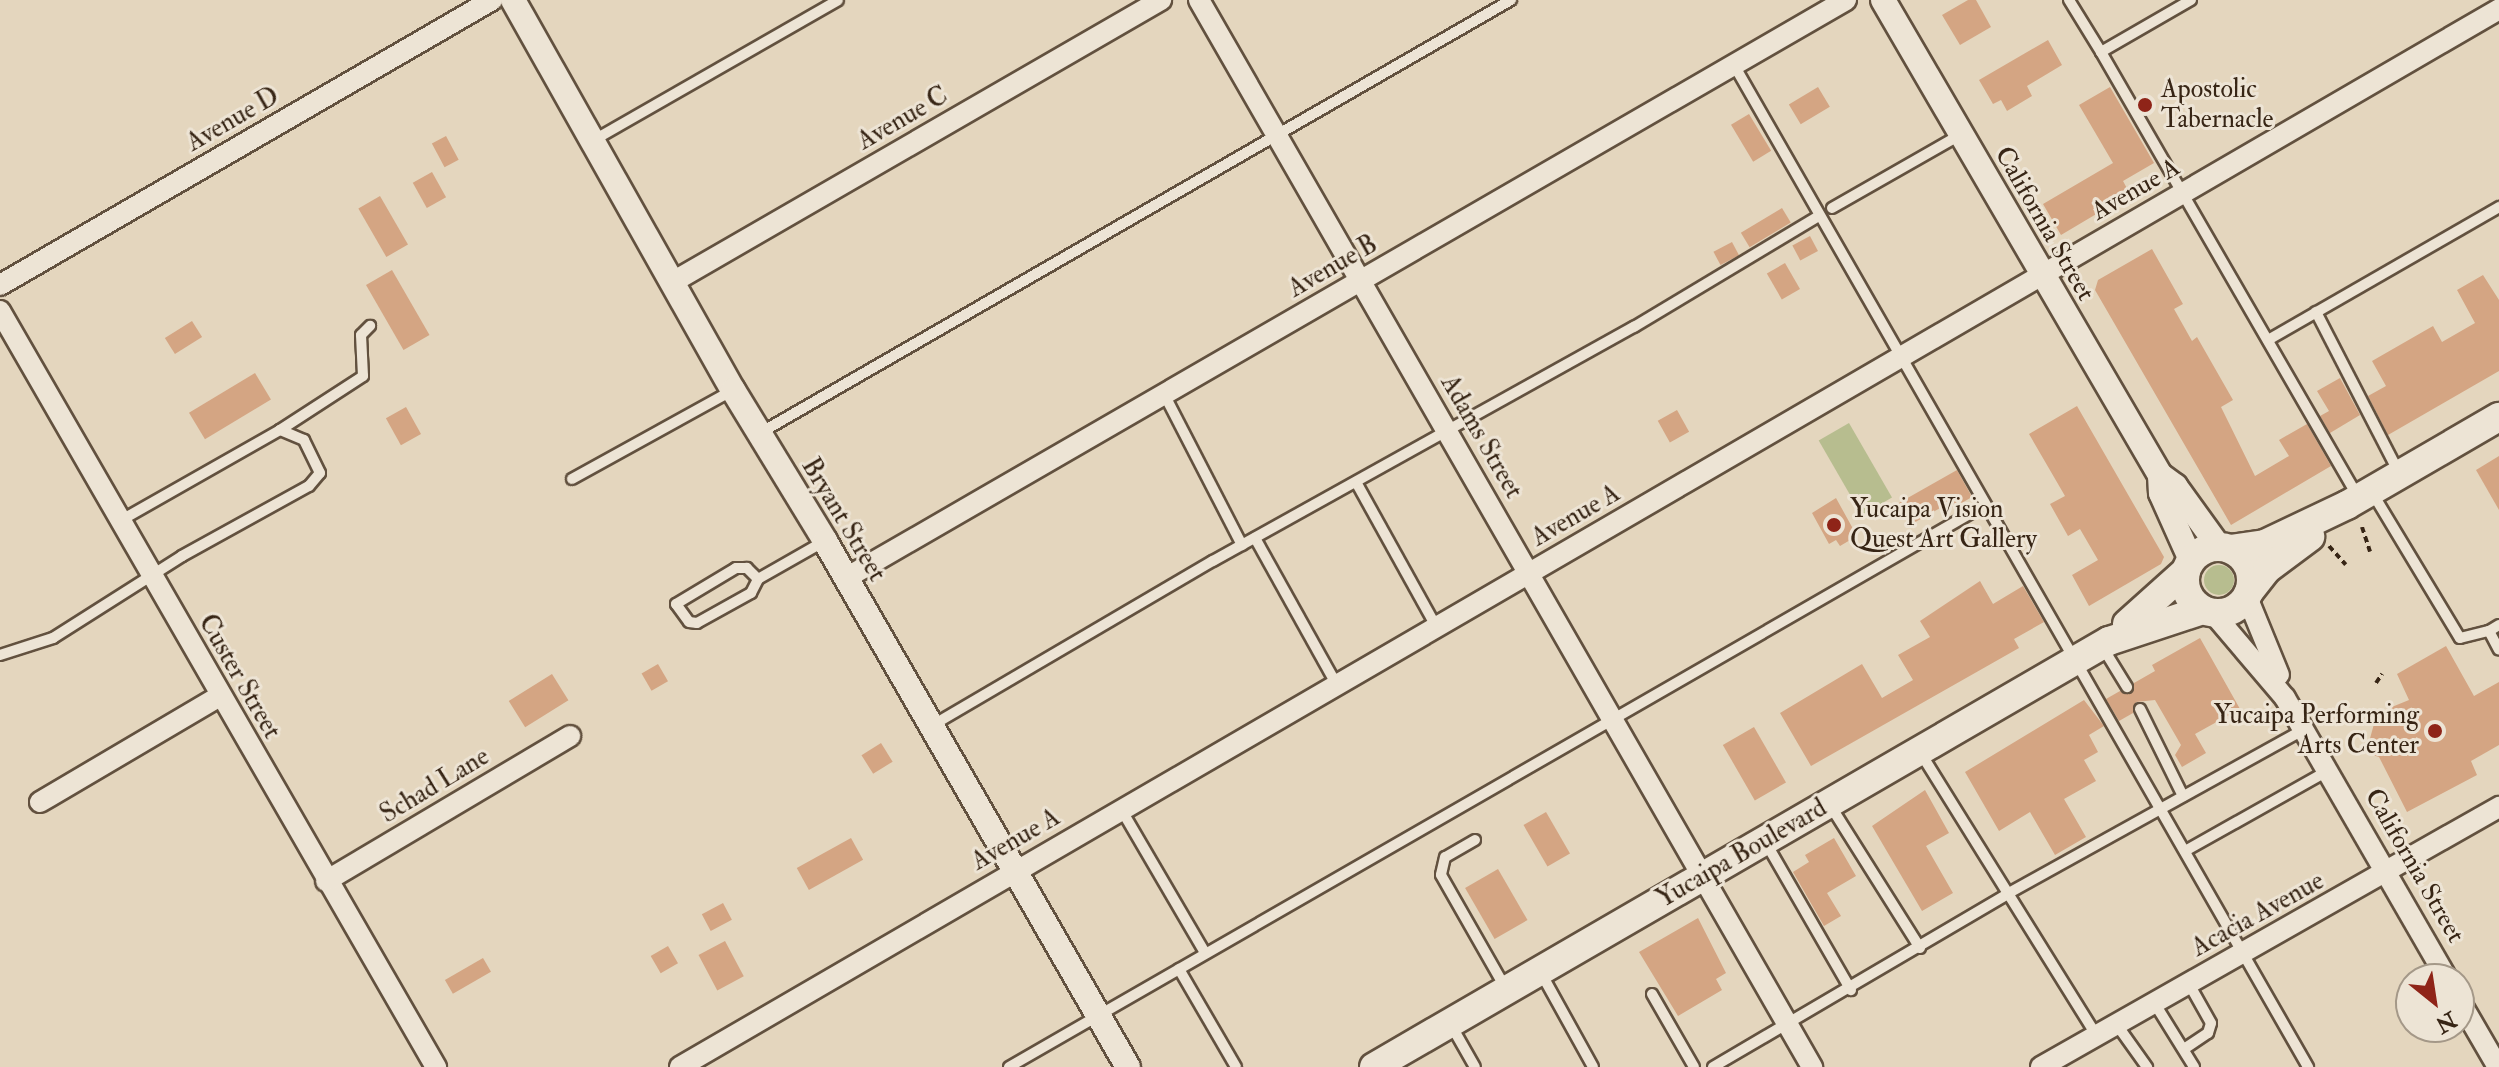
<!DOCTYPE html>
<style>
body{margin:0}
#map{position:relative;width:2499px;height:1067px;overflow:hidden;background:#e4d6be;font-family:"IM FELL Double Pica",serif}
div>[style]{position:absolute}
[style*='--x']{left:calc(var(--x)*1px);top:calc(var(--y)*1px);width:calc(var(--w)*1px);rotate:calc(var(--a)*1deg)}
.green>*{inset:0;background:#b7bd8f;transform-origin:0 0}
.round{border-radius:50%}
.building>*{inset:0;background:#d4a583;transform-origin:0 0}
.path>*{height:4px;margin-top:-2px;transform-origin:0;background:repeating-linear-gradient(90deg,#372515 0 6px,transparent 0 10px)}
.roads{filter:drop-shadow(2px 0 #62513f) drop-shadow(-2px 0 #62513f) drop-shadow(0 2px #62513f) drop-shadow(0 -2px #62513f)}
.service>*{height:10px;margin:-5px;padding:0 5px;transform-origin:5px;border-radius:5px;background:#ede4d5}
.minor>*{height:20px;margin:-10px;padding:0 10px;transform-origin:10px;border-radius:10px;background:#ede4d5}
.tertiary>*{height:24px;margin:-12px;padding:0 12px;transform-origin:12px;border-radius:12px;background:#ede4d5}
.secondary>*{height:28px;margin:-14px;padding:0 14px;transform-origin:14px;border-radius:14px;background:#ede4d5}
.secondary>.ring{margin:-14px;padding:0;box-sizing:content-box;background:none;border:28px solid #ede4d5;border-radius:50%}
.dots>*{width:22px;height:22px;translate:-50% -50%;box-sizing:border-box;border:4px solid #ede4d5;border-radius:50%}
span{translate:-50% -50%;white-space:nowrap;text-align:center;line-height:1.15;-webkit-text-stroke:6px #ede4d5;paint-order:stroke}
.poi-label{font-size:26px;color:#372515}
.left{translate:0 -50%;text-align:left}
.right{translate:-100% -50%;text-align:right}
.street-label{font-size:26px;color:#372515}
.north{position:absolute;left:2395px;top:963px;width:80px;height:80px;box-sizing:border-box;background:#ede4d5;border:2px solid #a49888;border-radius:50%;rotate:150deg;font-size:22px;font-weight:700;line-height:32px;text-align:center;color:#372515}
.north::after{content:'';display:block;margin:auto;width:28px;height:36px;background:#8f2418;clip-path:polygon(50% 0,100% 100%,50% 72%,0 100%)}
</style>
<div id="map">
<div class="green">
<div style="left:1849px;top:423px;width:86px;height:35px;rotate:60deg"></div>
<div class="round" style="left:2204px;top:565px;width:30px;height:30px"></div>
</div>
<div class="building">
<div style="clip-path:polygon(1968px 0,1976px 0,1991px 27px,1960px 45px,1942px 15px)"></div>
<div style="clip-path:polygon(2048px 40px,2062px 65px,2027px 86px,2032px 96px,2007px 111px,2001px 100px,1993px 104px,1979px 80px)"></div>
<div style="left:1818px;top:87px;width:23px;height:34px;rotate:59deg"></div>
<div style="clip-path:polygon(2110px 87px,2154px 163px,2123px 181px,2130px 194px,2061px 235px,2043px 204px,2113px 163px,2079px 105px)"></div>
<div style="left:1749px;top:114px;width:43px;height:21px;rotate:59deg"></div>
<div style="left:446px;top:136px;width:27px;height:16px;rotate:62deg"></div>
<div style="left:432px;top:172px;width:29px;height:22px;rotate:61deg"></div>
<div style="left:380px;top:196px;width:56px;height:25px;rotate:60deg"></div>
<div style="left:1782px;top:208px;width:17px;height:48px;rotate:59deg"></div>
<div style="left:1810px;top:236px;width:17px;height:20px;rotate:62deg"></div>
<div style="left:1732px;top:242px;width:15px;height:21px;rotate:62deg"></div>
<div style="clip-path:polygon(2152px 249px,2183px 304px,2174px 309px,2192px 341px,2197px 337px,2233px 400px,2221px 407px,2255px 476px,2289px 456px,2279px 440px,2307px 424px,2331px 466px,2231px 525px,2095px 290px,2098px 280px)"></div>
<div style="left:1785px;top:263px;width:30px;height:21px;rotate:60deg"></div>
<div style="left:392px;top:270px;width:75px;height:30px;rotate:60deg"></div>
<div style="clip-path:polygon(2483px 275px,2499px 300px,2499px 371px,2388px 435px,2368px 396px,2386px 386px,2372px 361px,2433px 326px,2442px 342px,2475px 323px,2457px 290px)"></div>
<div style="left:192px;top:321px;width:19px;height:32px;rotate:58deg"></div>
<div style="left:255px;top:373px;width:31px;height:77px;rotate:59deg"></div>
<div style="clip-path:polygon(2340px 378px,2360px 415px,2330px 433px,2320px 416px,2329px 411px,2317px 391px)"></div>
<div style="clip-path:polygon(2077px 406px,2164px 557px,2161px 564px,2089px 606px,2072px 575px,2098px 560px,2080px 529px,2068px 536px,2050px 504px,2065px 496px,2029px 434px)"></div>
<div style="left:406px;top:407px;width:31px;height:23px;rotate:61deg"></div>
<div style="left:1677px;top:410px;width:25px;height:22px;rotate:61deg"></div>
<div style="clip-path:polygon(2499px 456px,2499px 510px,2476px 470px)"></div>
<div style="clip-path:polygon(1957px 470px,1972px 497px,1953px 508px,1949px 503px,1910px 525px,1897px 504px)"></div>
<div style="clip-path:polygon(1836px 498px,1857px 536px,1840px 546px,1836px 540px,1829px 544px,1812px 513px)"></div>
<div style="clip-path:polygon(1980px 581px,1993px 604px,2023px 586px,2044px 622px,2014px 639px,2019px 648px,1811px 766px,1780px 713px,1862px 664px,1882px 698px,1913px 680px,1898px 655px,1930px 637px,1920px 621px)"></div>
<div style="clip-path:polygon(2200px 638px,2240px 709px,2195px 734px,2206px 753px,2182px 767px,2175px 755px,2181px 745px,2155px 700px,2136px 702px,2133px 713px,2119px 721px,2106px 699px,2120px 691px,2132px 693px,2134px 683px,2155px 671px,2152px 665px)"></div>
<div style="clip-path:polygon(2446px 646px,2474px 696px,2499px 682px,2499px 745px,2471px 761px,2477px 775px,2407px 812px,2379px 757px,2366px 753px,2377px 713px,2409px 700px,2397px 674px)"></div>
<div style="left:658px;top:664px;width:20px;height:19px;rotate:60deg"></div>
<div style="left:552px;top:674px;width:31px;height:51px;rotate:58deg"></div>
<div style="clip-path:polygon(2084px 700px,2104px 726px,2089px 735px,2098px 752px,2084px 760px,2096px 781px,2064px 799px,2086px 837px,2055px 855px,2030px 812px,1999px 831px,1965px 772px)"></div>
<div style="left:1754px;top:727px;width:64px;height:36px;rotate:60deg"></div>
<div style="left:881px;top:743px;width:22px;height:23px;rotate:58deg"></div>
<div style="clip-path:polygon(1925px 790px,1949px 833px,1926px 846px,1953px 893px,1922px 911px,1872px 826px)"></div>
<div style="left:1546px;top:812px;width:48px;height:26px;rotate:60deg"></div>
<div style="left:851px;top:838px;width:25px;height:62px;rotate:61deg"></div>
<div style="clip-path:polygon(1834px 838px,1856px 876px,1827px 893px,1841px 916px,1824px 926px,1793px 872px,1809px 862px,1805px 855px)"></div>
<div style="left:1498px;top:869px;width:59px;height:38px;rotate:60deg"></div>
<div style="left:723px;top:903px;width:19px;height:24px;rotate:62deg"></div>
<div style="clip-path:polygon(1698px 918px,1726px 973px,1716px 979px,1722px 990px,1678px 1016px,1639px 952px)"></div>
<div style="left:725px;top:941px;width:40px;height:30px;rotate:62deg"></div>
<div style="left:668px;top:946px;width:20px;height:20px;rotate:60deg"></div>
<div style="left:483px;top:958px;width:16px;height:44px;rotate:60deg"></div>
</div>
<div class="path">
<div style="--x:2362;--y:527;--w:26;--a:72"></div>
<div style="--x:2329;--y:546;--w:25;--a:48"></div>
<div style="--x:2376;--y:683;--w:11;--a:-56"></div>
</div>
<div class="roads">
<div class="service">
<div style="--x:2069;--y:0;--w:61;--a:58.4"></div>
<div style="--x:2191;--y:0;--w:104;--a:150"></div>
<div style="--x:2101;--y:52;--w:514;--a:59.99"></div>
<div style="--x:1734;--y:65;--w:1155;--a:60.19"></div>
<div style="--x:594;--y:140;--w:281;--a:-29.8"></div>
<div style="--x:1832;--y:208;--w:147;--a:-29.7"></div>
<div style="--x:2316;--y:312;--w:181;--a:62.7"></div>
<div style="--x:2268;--y:340;--w:267;--a:-29.9"></div>
<div style="--x:1164;--y:394;--w:170;--a:62.7"></div>
<div style="--x:280;--y:430;--w:99;--a:-33"></div>
<div style="--x:363;--y:376;--w:41;--a:-92.8"></div>
<div style="--x:361;--y:335;--w:13;--a:-45"></div>
<div style="--x:760;--y:433;--w:867;--a:-29.97"></div>
<div style="--x:572;--y:479;--w:184;--a:-28.9"></div>
<div style="--x:1356;--y:482;--w:167;--a:61"></div>
<div style="--x:2373;--y:494;--w:168;--a:58.9"></div>
<div style="--x:2460;--y:638;--w:30;--a:-14"></div>
<div style="--x:1255;--y:538;--w:165;--a:60.9"></div>
<div style="--x:758;--y:579;--w:16;--a:-135"></div>
<div style="--x:747;--y:568;--w:11;--a:180"></div>
<div style="--x:736;--y:568;--w:70;--a:149"></div>
<div style="--x:676;--y:604;--w:22;--a:54"></div>
<div style="--x:689;--y:622;--w:8;--a:7"></div>
<div style="--x:697;--y:623;--w:62;--a:-29.1"></div>
<div style="--x:751;--y:593;--w:16;--a:-63"></div>
<div style="--x:758;--y:579;--w:75;--a:-29.6"></div>
<div style="--x:2499;--y:625;--w:12;--a:149"></div>
<div style="--x:2489;--y:631;--w:21;--a:62"></div>
<div style="--x:2103;--y:648;--w:46;--a:58.4"></div>
<div style="--x:0;--y:655;--w:56;--a:-17.8"></div>
<div style="--x:53;--y:638;--w:153;--a:-32.4"></div>
<div style="--x:182;--y:556;--w:145;--a:-28.9"></div>
<div style="--x:309;--y:486;--w:17;--a:-50"></div>
<div style="--x:320;--y:473;--w:37;--a:-116"></div>
<div style="--x:304;--y:440;--w:26;--a:-157"></div>
<div style="--x:280;--y:430;--w:184;--a:150.4"></div>
<div style="--x:2140;--y:709;--w:97;--a:63.7"></div>
<div style="--x:933;--y:725;--w:324;--a:-30.4"></div>
<div style="--x:1213;--y:561;--w:482;--a:-29.1"></div>
<div style="--x:1634;--y:327;--w:216;--a:-31"></div>
<div style="--x:1920;--y:752;--w:335;--a:58.1"></div>
<div style="--x:1830;--y:805;--w:169;--a:57.8"></div>
<div style="--x:1121;--y:809;--w:167;--a:59.7"></div>
<div style="--x:1475;--y:840;--w:34;--a:150"></div>
<div style="--x:1445;--y:857;--w:18;--a:103"></div>
<div style="--x:1441;--y:875;--w:131;--a:60.3"></div>
<div style="--x:1766;--y:843;--w:170;--a:60"></div>
<div style="--x:2185;--y:851;--w:162;--a:-29.3"></div>
<div style="--x:1179;--y:969;--w:113;--a:59.8"></div>
<div style="--x:1541;--y:973;--w:107;--a:61"></div>
<div style="--x:1652;--y:994;--w:84;--a:60.1"></div>
<div style="--x:2155;--y:1004;--w:74;--a:58.2"></div>
<div style="--x:1451;--y:1025;--w:48;--a:60.3"></div>
<div style="--x:2117;--y:1025;--w:52;--a:54.5"></div>
<div style="--x:2184;--y:1049;--w:29;--a:-34"></div>
<div style="--x:2208;--y:1033;--w:10;--a:-73"></div>
<div style="--x:2211;--y:1023;--w:45;--a:-119.4"></div>
<div style="--x:1009;--y:1067;--w:1126;--a:-29.93"></div>
<div style="--x:1713;--y:1067;--w:343;--a:-30.4"></div>
<div style="--x:2009;--y:893;--w:336;--a:-29"></div>
</div>
<div class="minor">
<div style="--x:1199;--y:0;--w:1231;--a:60.12"></div>
<div style="--x:671;--y:283;--w:566;--a:-30.01"></div>
<div style="--x:0;--y:285;--w:569;--a:-30.08"></div>
<div style="--x:0;--y:311;--w:873;--a:60.03"></div>
<div style="--x:846;--y:578;--w:1155;--a:-30.03"></div>
<div style="--x:2247;--y:597;--w:84;--a:67.7"></div>
<div style="--x:2213;--y:613;--w:111;--a:49.7"></div>
<div style="--x:2285;--y:698;--w:324;--a:60"></div>
<div style="--x:40;--y:802;--w:209;--a:-30.5"></div>
<div style="--x:326;--y:881;--w:284;--a:-30.7"></div>
<div style="--x:2459;--y:1000;--w:78;--a:59.8"></div>
<div style="--x:680;--y:1067;--w:2104;--a:-30.18"></div>
<div style="--x:2041;--y:1067;--w:527;--a:-29.58"></div>
</div>
<div class="tertiary">
<div style="--x:513;--y:0;--w:448;--a:60.6"></div>
<div style="--x:733;--y:390;--w:177;--a:58.6"></div>
<div style="--x:825;--y:541;--w:607;--a:60.06"></div>
<div style="--x:1883;--y:0;--w:550;--a:59.75"></div>
<div style="--x:2160;--y:475;--w:19;--a:36"></div>
<div style="--x:2175;--y:486;--w:75;--a:54.2"></div>
<div style="--x:2160;--y:475;--w:18;--a:87"></div>
<div style="--x:2161;--y:493;--w:73;--a:65.9"></div>
</div>
<div class="secondary">
<div class="ring" style="left:2185px;top:547px;width:38px;height:38px"></div>
<div style="--x:2230;--y:549;--w:35;--a:-8"></div>
<div style="--x:2265;--y:544;--w:91;--a:-25.4"></div>
<div style="--x:2347;--y:505;--w:176;--a:-30.1"></div>
<div style="--x:2249;--y:592;--w:29;--a:-52"></div>
<div style="--x:2267;--y:569;--w:54;--a:-36.7"></div>
<div style="--x:2127;--y:624;--w:79;--a:-41.9"></div>
<div style="--x:1374;--y:1067;--w:850;--a:-30.1"></div>
<div style="--x:2109;--y:641;--w:99;--a:-18.3"></div>
</div>
</div>
<div class="dots">
<div style="left:2145px;top:105px;background:#8f2418"></div>
<div style="left:1834px;top:525px;background:#8f2418"></div>
<div style="left:2435px;top:731px;background:#8f2418"></div>
</div>
<div class="poi-label">
<span class="left" style="left:2161px;top:105px">Apostolic<br>Tabernacle</span>
<span class="left" style="left:1850px;top:525px">Yucaipa Vision<br>Quest Art Gallery</span>
<span class="right" style="left:2419px;top:731px">Yucaipa Performing<br>Arts Center</span>
</div>
<div class="street-label">
<span style="left:903px;top:119px;rotate:-30deg">Avenue C</span>
<span style="left:233px;top:120px;rotate:-30deg">Avenue D</span>
<span style="left:2136px;top:190px;rotate:-30deg">Avenue A</span>
<span style="left:2044px;top:224px;rotate:60deg">California Street</span>
<span style="left:1333px;top:267px;rotate:-30deg">Avenue B</span>
<span style="left:1481px;top:437px;rotate:60deg">Adams Street</span>
<span style="left:1576px;top:516px;rotate:-30deg">Avenue A</span>
<span style="left:843px;top:520px;rotate:59deg">Bryant Street</span>
<span style="left:239px;top:677px;rotate:60deg">Custer Street</span>
<span style="left:435px;top:786px;rotate:-31deg">Schad Lane</span>
<span style="left:1016px;top:840px;rotate:-30deg">Avenue A</span>
<span style="left:1742px;top:854px;rotate:-30deg">Yucaipa Boulevard</span>
<span style="left:2414px;top:866px;rotate:60deg">California Street</span>
<span style="left:2258px;top:915px;rotate:-29deg">Acacia Avenue</span>
</div>
<div class="north">N</div>
</div>
